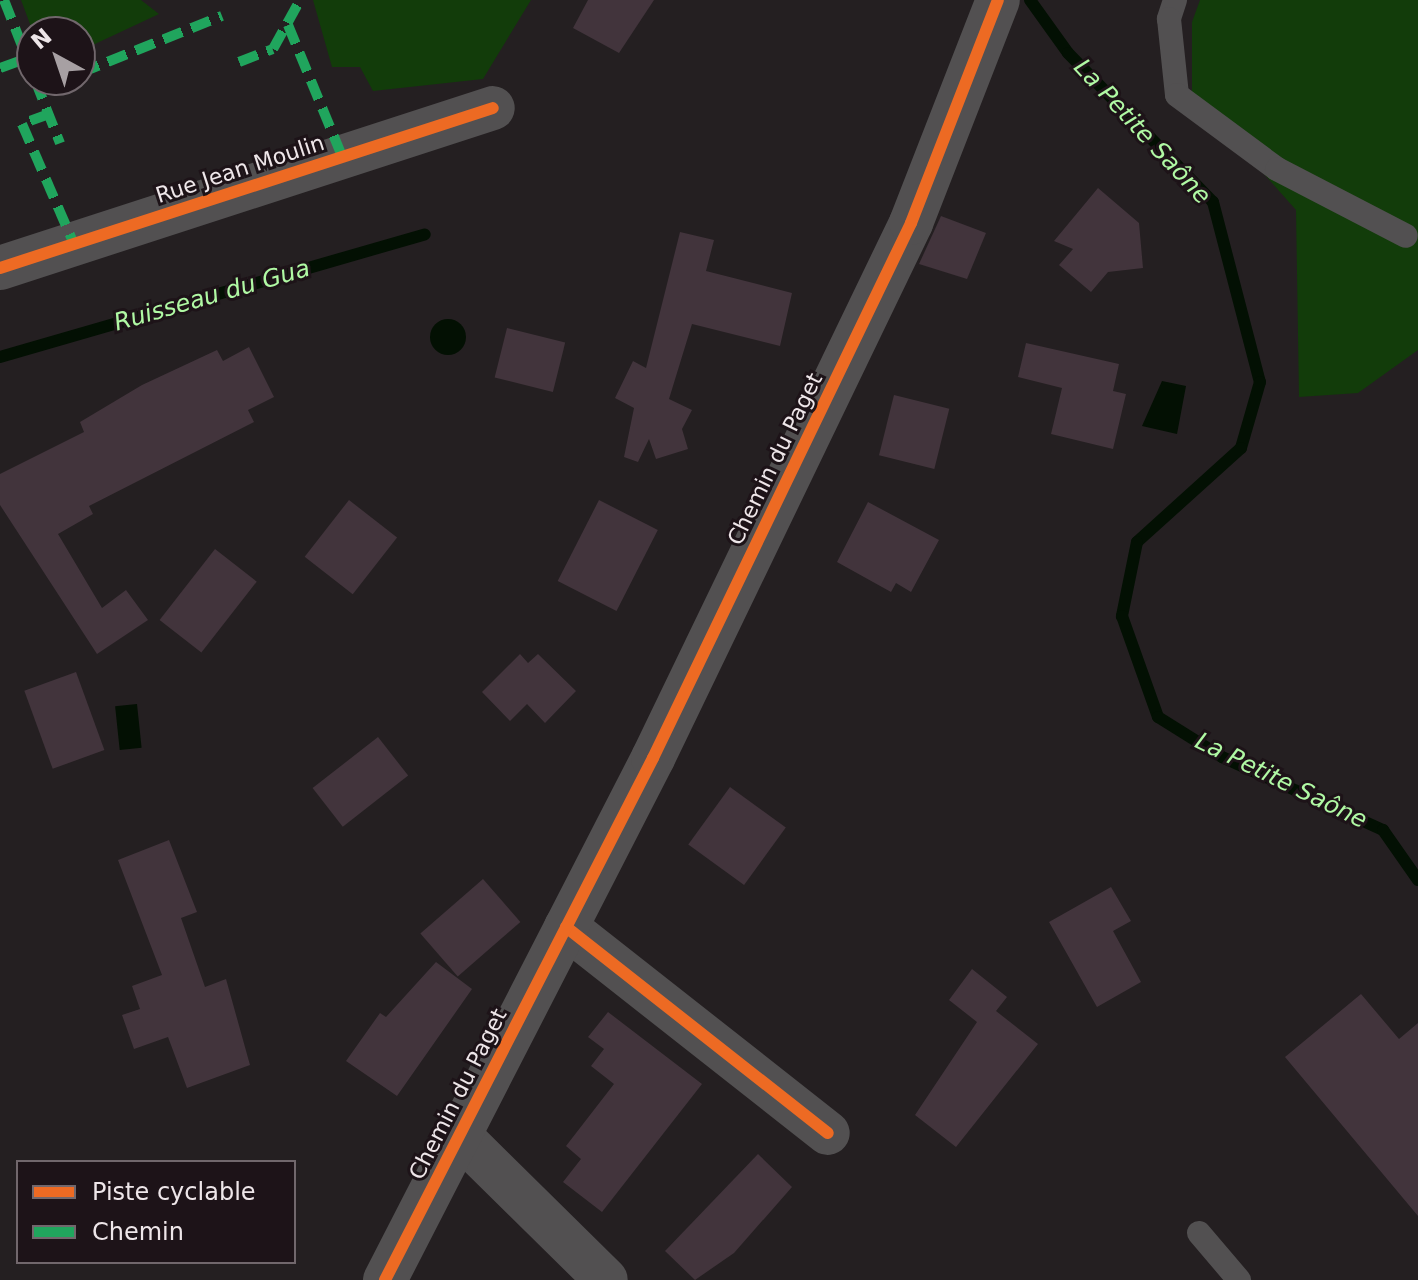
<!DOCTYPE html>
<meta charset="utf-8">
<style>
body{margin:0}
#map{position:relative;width:1418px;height:1280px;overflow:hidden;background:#241f21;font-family:"DejaVu Sans",sans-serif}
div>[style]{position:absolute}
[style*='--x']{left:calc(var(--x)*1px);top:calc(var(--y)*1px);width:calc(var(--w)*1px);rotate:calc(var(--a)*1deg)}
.green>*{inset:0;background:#123c0a}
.water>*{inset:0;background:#031003;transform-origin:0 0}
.round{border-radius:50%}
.stream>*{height:12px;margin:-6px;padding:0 6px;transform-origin:6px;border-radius:6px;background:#031003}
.building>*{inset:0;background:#42343c;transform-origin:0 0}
.service>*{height:24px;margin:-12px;padding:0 12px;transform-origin:12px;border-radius:12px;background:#525051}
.minor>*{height:44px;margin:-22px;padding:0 22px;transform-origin:22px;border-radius:22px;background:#525051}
.quiet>*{height:10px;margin-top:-5px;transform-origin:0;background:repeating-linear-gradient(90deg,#20a55d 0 20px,transparent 0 30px)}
.cycleway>*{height:12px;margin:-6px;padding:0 6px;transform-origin:6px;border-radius:6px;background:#ed6a23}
span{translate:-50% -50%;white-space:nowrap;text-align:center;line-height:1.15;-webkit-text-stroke:6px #1d1318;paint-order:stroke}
.street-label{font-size:22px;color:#eee6e9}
.water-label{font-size:24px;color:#b0f9a4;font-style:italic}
.legend{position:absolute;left:16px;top:1160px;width:280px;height:104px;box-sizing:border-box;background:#1d1318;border:2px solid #71676c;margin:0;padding:10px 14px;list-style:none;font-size:24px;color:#eee6e9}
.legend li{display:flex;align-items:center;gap:16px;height:40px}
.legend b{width:40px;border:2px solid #71676c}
.north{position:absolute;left:16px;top:16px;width:80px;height:80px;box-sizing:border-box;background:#1d1318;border:2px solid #71676c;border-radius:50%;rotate:320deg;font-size:22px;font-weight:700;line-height:32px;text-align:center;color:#eee6e9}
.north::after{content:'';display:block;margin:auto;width:28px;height:36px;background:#a7a0a3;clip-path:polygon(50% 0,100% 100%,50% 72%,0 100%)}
</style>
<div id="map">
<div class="green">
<div style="clip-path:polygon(21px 0,141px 0,159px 14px,80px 51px,80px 32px,33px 32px)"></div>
<div style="clip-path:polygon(313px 0,531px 0,483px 79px,373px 91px,360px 67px,332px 67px)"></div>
<div style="clip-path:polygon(1200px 0,1418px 0,1418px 350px,1358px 393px,1299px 397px,1296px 210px,1192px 93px,1192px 22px)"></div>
</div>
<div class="water">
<div class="round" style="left:430px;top:319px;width:36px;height:36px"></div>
<div style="clip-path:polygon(1162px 381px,1186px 386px,1177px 434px,1142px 426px)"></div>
<div style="left:137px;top:704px;width:44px;height:22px;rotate:84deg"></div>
</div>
<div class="stream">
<div style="--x:1030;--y:0;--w:65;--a:54.4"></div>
<div style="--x:1068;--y:53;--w:208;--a:45.8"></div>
<div style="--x:1213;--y:202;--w:186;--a:75.4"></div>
<div style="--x:1260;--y:382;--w:69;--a:106.1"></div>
<div style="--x:1241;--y:448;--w:140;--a:137.9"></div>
<div style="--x:1137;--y:542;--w:76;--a:101.5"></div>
<div style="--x:1122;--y:616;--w:107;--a:70.4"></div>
<div style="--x:1158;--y:717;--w:75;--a:32"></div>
<div style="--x:1222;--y:757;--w:177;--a:24.4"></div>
<div style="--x:1383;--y:830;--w:61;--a:55"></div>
<div style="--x:0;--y:357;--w:442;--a:-16.1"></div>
</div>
<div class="building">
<div style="clip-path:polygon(588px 0,654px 0,619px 53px,573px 28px)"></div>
<div style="clip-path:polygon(1098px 188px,1139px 223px,1143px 268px,1108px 272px,1091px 292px,1059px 265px,1073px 249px,1054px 241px)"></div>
<div style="clip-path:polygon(941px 216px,986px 233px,967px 279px,919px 264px)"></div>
<div style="clip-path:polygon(680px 232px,714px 240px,706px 271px,792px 293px,780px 346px,692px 324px,669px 399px,692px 410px,682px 429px,688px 449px,656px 459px,649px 439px,638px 462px,624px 457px,634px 408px,615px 398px,633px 361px,646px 368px)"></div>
<div style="left:507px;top:328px;width:60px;height:51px;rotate:14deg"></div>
<div style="clip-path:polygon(1026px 343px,1119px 364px,1113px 391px,1126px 394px,1113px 449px,1051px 434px,1062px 388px,1018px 377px)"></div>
<div style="clip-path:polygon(249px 347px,274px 397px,248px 410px,254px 422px,89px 506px,93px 514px,58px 534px,102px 608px,126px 590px,148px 620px,97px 654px,0 505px,0 474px,84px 432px,80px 422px,142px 385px,217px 350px,223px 361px)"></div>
<div style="left:894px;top:395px;width:57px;height:62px;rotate:14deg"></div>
<div style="left:349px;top:500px;width:61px;height:72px;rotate:38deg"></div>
<div style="left:599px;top:500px;width:66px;height:91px;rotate:27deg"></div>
<div style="clip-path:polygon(868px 502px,939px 540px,911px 592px,896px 583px,891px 592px,837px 562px)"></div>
<div style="left:215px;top:549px;width:53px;height:90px;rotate:38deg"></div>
<div style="clip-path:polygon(520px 654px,528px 663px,538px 654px,576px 691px,545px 723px,527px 704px,510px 721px,482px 692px)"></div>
<div style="left:76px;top:672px;width:83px;height:55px;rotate:70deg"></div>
<div style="left:378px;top:737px;width:49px;height:83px;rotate:52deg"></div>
<div style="left:730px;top:787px;width:69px;height:71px;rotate:36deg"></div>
<div style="clip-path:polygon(169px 840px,197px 912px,181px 918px,205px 987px,226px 979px,250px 1065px,187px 1088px,168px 1037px,134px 1049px,122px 1015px,140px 1009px,132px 986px,162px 975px,118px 860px)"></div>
<div style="left:483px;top:879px;width:57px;height:83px;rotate:49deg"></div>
<div style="clip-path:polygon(1111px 887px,1131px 921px,1113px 931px,1141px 982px,1097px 1007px,1049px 922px)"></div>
<div style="clip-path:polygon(436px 962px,472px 989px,397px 1096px,346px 1061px,380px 1013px,386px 1017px)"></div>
<div style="clip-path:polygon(972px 969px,1007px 997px,996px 1011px,1038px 1044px,956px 1147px,915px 1115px,977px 1022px,949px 1000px)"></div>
<div style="clip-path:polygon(1361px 994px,1399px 1039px,1418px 1023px,1418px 1216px,1285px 1057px)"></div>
<div style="clip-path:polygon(608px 1012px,702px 1084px,602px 1212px,563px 1182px,581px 1159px,566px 1146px,614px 1084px,591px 1066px,604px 1049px,588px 1037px)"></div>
<div style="clip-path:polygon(758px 1154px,792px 1187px,734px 1253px,695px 1280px,665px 1251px)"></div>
</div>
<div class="service">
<div style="--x:1175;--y:0;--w:20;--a:108"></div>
<div style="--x:1169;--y:19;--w:76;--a:84"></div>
<div style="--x:1177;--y:95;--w:124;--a:36.5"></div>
<div style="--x:1277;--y:169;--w:145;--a:27.4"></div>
<div style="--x:1199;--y:1233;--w:62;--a:49.6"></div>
</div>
<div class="minor">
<div style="--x:0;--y:268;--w:518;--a:-17.98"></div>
<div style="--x:566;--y:927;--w:333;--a:38.2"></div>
<div style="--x:459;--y:1135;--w:206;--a:44.6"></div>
<div style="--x:385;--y:1280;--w:587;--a:-62.82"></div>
<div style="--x:653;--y:758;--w:594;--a:-64.25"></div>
<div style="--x:911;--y:223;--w:239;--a:-68.7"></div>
</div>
<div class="quiet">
<div style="--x:4;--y:0;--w:76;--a:68.5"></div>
<div style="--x:288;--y:25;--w:142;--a:67.6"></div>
<div style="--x:239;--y:62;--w:36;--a:-21"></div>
<div style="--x:273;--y:49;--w:56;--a:-61.1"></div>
<div style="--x:0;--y:68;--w:29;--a:-20"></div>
<div style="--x:80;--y:73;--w:153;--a:-21.9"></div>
<div style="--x:35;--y:80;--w:68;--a:68.4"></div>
<div style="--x:39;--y:89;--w:26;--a:-21"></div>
<div style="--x:49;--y:114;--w:29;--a:160"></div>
<div style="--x:22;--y:124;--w:131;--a:66.6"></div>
</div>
<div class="cycleway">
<div style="--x:0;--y:268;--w:518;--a:-17.98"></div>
<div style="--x:566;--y:927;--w:333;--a:38.2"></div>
<div style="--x:385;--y:1280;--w:587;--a:-62.82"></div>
<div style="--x:653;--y:758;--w:594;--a:-64.25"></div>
<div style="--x:911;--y:223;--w:239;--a:-68.7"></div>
</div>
<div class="street-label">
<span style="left:240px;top:169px;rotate:-18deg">Rue Jean Moulin</span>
<span style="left:775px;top:459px;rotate:-64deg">Chemin du Paget</span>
<span style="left:458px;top:1094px;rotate:-63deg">Chemin du Paget</span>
</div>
<div class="water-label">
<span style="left:1142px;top:132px;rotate:47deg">La Petite Saône</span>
<span style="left:212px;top:296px;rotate:-16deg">Ruisseau du Gua</span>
<span style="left:1281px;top:781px;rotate:26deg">La Petite Saône</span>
</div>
<ul class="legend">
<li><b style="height:10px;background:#ed6a23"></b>Piste cyclable</li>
<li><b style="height:10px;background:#20a55d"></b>Chemin</li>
</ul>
<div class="north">N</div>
</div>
